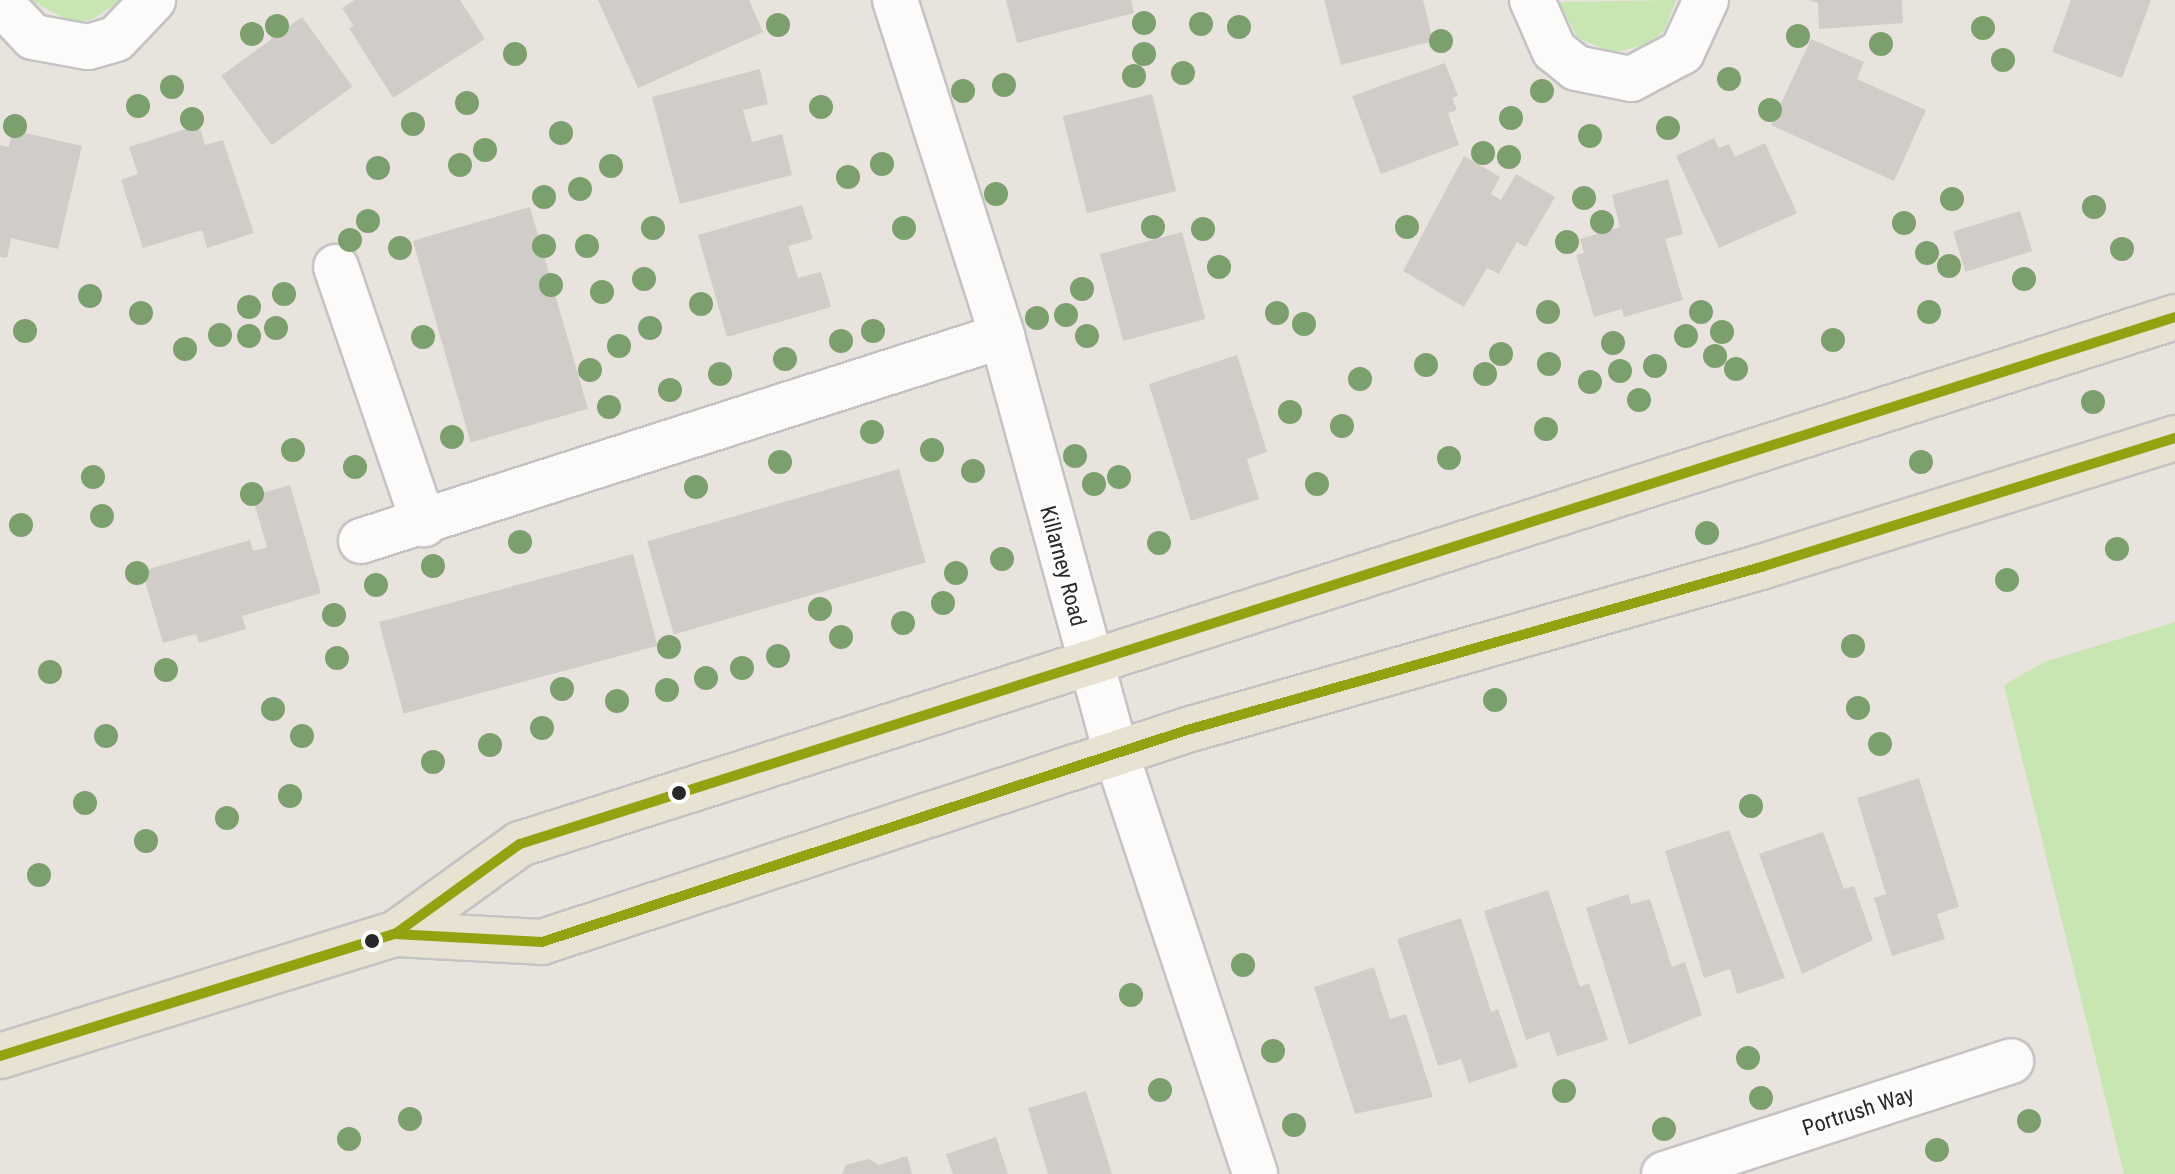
<!DOCTYPE html>
<style>
body{margin:0}
#map{position:relative;width:2175px;height:1174px;overflow:hidden;background:#e8e3dc;font-family:"Roboto Condensed",sans-serif}
div>[style]{position:absolute}
[style*='--x']{left:calc(var(--x)*1px);top:calc(var(--y)*1px);width:calc(var(--w)*1px);rotate:calc(var(--a)*1deg)}
.green>*{inset:0;background:#c7e6b2}
.building>*{inset:0;background:#d0cdc8;transform-origin:0 0}
.roads{filter:drop-shadow(2px 0 #c4c3c3) drop-shadow(-2px 0 #c4c3c3) drop-shadow(0 2px #c4c3c3) drop-shadow(0 -2px #c4c3c3)}
.minor>*{height:44px;margin:-22px;padding:0 22px;transform-origin:22px;border-radius:22px;background:#fcfbfa}
.major>*{height:44px;margin:-22px;padding:0 22px;transform-origin:22px;border-radius:22px;background:#e7e2d1}
.bus-1>*{height:10px;margin:-5px;padding:0 5px;transform-origin:5px;border-radius:5px;background:#93a210}
.trees>*{width:24px;height:24px;margin:-12px;border-radius:50%;background:#7ca06d}
.dots>*{width:22px;height:22px;translate:-50% -50%;box-sizing:border-box;border:4px solid #fff;border-radius:50%}
span{translate:-50% -50%;white-space:nowrap;text-align:center;line-height:1.15;-webkit-text-stroke:6px #fff;paint-order:stroke}
.street-label{font-size:22px;color:#282828}
</style>
<div id="map">
<div class="green">
<div style="clip-path:polygon(31px 0,122px 0,91px 20px,71px 22px)"></div>
<div style="clip-path:polygon(1676px 0,1665px 29px,1651px 43px,1613px 53px,1577px 37px,1559px 2px)"></div>
<div style="clip-path:polygon(2175px 622px,2175px 1174px,2124px 1174px,2004px 685px,2044px 662px)"></div>
</div>
<div class="building">
<div style="clip-path:polygon(355px 0,460px 0,485px 39px,393px 98px,349px 28px,354px 26px,342px 8px)"></div>
<div style="clip-path:polygon(598px 0,749px 0,763px 32px,638px 88px)"></div>
<div style="clip-path:polygon(1006px 0,1131px 0,1134px 13px,1017px 43px)"></div>
<div style="clip-path:polygon(1324px 0,1423px 0,1433px 41px,1341px 65px)"></div>
<div style="clip-path:polygon(1808px 0,1902px 0,1903px 23px,1819px 29px,1818px 3px)"></div>
<div style="clip-path:polygon(2071px 0,2151px 0,2122px 78px,2052px 52px)"></div>
<div style="left:302px;top:17px;width:86px;height:100px;rotate:54deg"></div>
<div style="clip-path:polygon(1811px 39px,1864px 62px,1857px 79px,1926px 110px,1894px 181px,1771px 125px)"></div>
<div style="clip-path:polygon(1445px 63px,1458px 96px,1452px 98px,1457px 110px,1448px 113px,1459px 145px,1381px 174px,1352px 96px)"></div>
<div style="clip-path:polygon(760px 69px,768px 104px,743px 110px,752px 142px,782px 134px,792px 175px,680px 204px,652px 97px)"></div>
<div style="left:1152px;top:94px;width:100px;height:92px;rotate:76deg"></div>
<div style="clip-path:polygon(199px 125px,205px 145px,223px 140px,254px 233px,207px 248px,202px 230px,143px 248px,121px 180px,138px 174px,129px 147px)"></div>
<div style="clip-path:polygon(13px 130px,82px 146px,58px 249px,11px 238px,7px 258px,0 257px,0 145px,9px 147px)"></div>
<div style="clip-path:polygon(1714px 138px,1719px 148px,1729px 144px,1735px 157px,1765px 143px,1797px 213px,1719px 248px,1676px 156px)"></div>
<div style="clip-path:polygon(1464px 156px,1500px 177px,1491px 194px,1501px 200px,1516px 174px,1555px 197px,1526px 247px,1517px 242px,1499px 274px,1487px 268px,1464px 307px,1403px 271px)"></div>
<div style="clip-path:polygon(1668px 179px,1683px 234px,1665px 239px,1683px 300px,1624px 317px,1622px 309px,1594px 317px,1576px 255px,1584px 253px,1580px 239px,1620px 227px,1612px 195px)"></div>
<div style="clip-path:polygon(802px 205px,813px 239px,788px 246px,798px 278px,821px 272px,831px 307px,727px 337px,698px 235px)"></div>
<div style="left:530px;top:207px;width:210px;height:122px;rotate:74deg"></div>
<div style="left:2020px;top:211px;width:42px;height:70px;rotate:73deg"></div>
<div style="left:1182px;top:232px;width:90px;height:85px;rotate:75deg"></div>
<div style="clip-path:polygon(1237px 355px,1267px 452px,1247px 459px,1259px 499px,1191px 521px,1149px 384px)"></div>
<div style="left:899px;top:469px;width:97px;height:262px;rotate:74deg"></div>
<div style="clip-path:polygon(290px 485px,321px 593px,242px 616px,246px 629px,199px 643px,196px 634px,163px 643px,142px 571px,250px 540px,253px 551px,267px 547px,252px 496px)"></div>
<div style="left:633px;top:554px;width:95px;height:263px;rotate:75deg"></div>
<div style="clip-path:polygon(1919px 778px,1959px 907px,1937px 914px,1945px 939px,1892px 956px,1874px 898px,1886px 894px,1857px 798px)"></div>
<div style="clip-path:polygon(1729px 830px,1785px 978px,1737px 994px,1730px 969px,1704px 978px,1665px 851px)"></div>
<div style="clip-path:polygon(1823px 832px,1844px 889px,1854px 886px,1873px 940px,1802px 974px,1759px 854px)"></div>
<div style="clip-path:polygon(1548px 890px,1580px 987px,1589px 983px,1608px 1040px,1557px 1056px,1549px 1032px,1526px 1040px,1484px 911px)"></div>
<div style="clip-path:polygon(1628px 894px,1631px 904px,1650px 899px,1672px 967px,1685px 962px,1702px 1015px,1629px 1045px,1586px 908px)"></div>
<div style="clip-path:polygon(1461px 918px,1491px 1012px,1498px 1009px,1518px 1067px,1469px 1083px,1461px 1059px,1438px 1066px,1397px 939px)"></div>
<div style="clip-path:polygon(1374px 967px,1390px 1019px,1406px 1014px,1433px 1097px,1355px 1114px,1314px 987px)"></div>
<div style="clip-path:polygon(1086px 1091px,1112px 1174px,1048px 1174px,1028px 1108px)"></div>
<div style="clip-path:polygon(996px 1137px,1008px 1174px,953px 1174px,946px 1154px)"></div>
<div style="clip-path:polygon(907px 1156px,912px 1174px,842px 1174px,846px 1165px,869px 1159px,879px 1165px)"></div>
</div>
<div class="roads">
<div class="minor">
<div style="--x:895;--y:0;--w:353;--a:72.3"></div>
<div style="--x:1002;--y:336;--w:435;--a:74.7"></div>
<div style="--x:1117;--y:756;--w:440;--a:71.7"></div>
<div style="--x:1532;--y:0;--w:55;--a:66.3"></div>
<div style="--x:1554;--y:50;--w:28;--a:39"></div>
<div style="--x:1576;--y:68;--w:56;--a:11.3"></div>
<div style="--x:1631;--y:79;--w:58;--a:-27.9"></div>
<div style="--x:1682;--y:52;--w:57;--a:-65.2"></div>
<div style="--x:0;--y:2;--w:48;--a:46.7"></div>
<div style="--x:33;--y:37;--w:56;--a:10.3"></div>
<div style="--x:88;--y:47;--w:29;--a:-16"></div>
<div style="--x:116;--y:39;--w:54;--a:-46.5"></div>
<div style="--x:336;--y:267;--w:272;--a:71.1"></div>
<div style="--x:361;--y:541;--w:673;--a:-17.73"></div>
<div style="--x:1664;--y:1174;--w:365;--a:-18"></div>
</div>
<div class="major">
<div style="--x:395;--y:934;--w:147;--a:3.1"></div>
<div style="--x:542;--y:942;--w:679;--a:-18.19"></div>
<div style="--x:1187;--y:730;--w:597;--a:-15.85"></div>
<div style="--x:1761;--y:567;--w:434;--a:-17.3"></div>
<div style="--x:0;--y:1056;--w:413;--a:-17.2"></div>
<div style="--x:395;--y:934;--w:154;--a:-35.8"></div>
<div style="--x:520;--y:844;--w:1737;--a:-17.66"></div>
</div>
</div>
<div class="bus-1">
<div style="--x:395;--y:934;--w:147;--a:3.1"></div>
<div style="--x:542;--y:942;--w:679;--a:-18.19"></div>
<div style="--x:1187;--y:730;--w:597;--a:-15.85"></div>
<div style="--x:1761;--y:567;--w:434;--a:-17.3"></div>
<div style="--x:0;--y:1056;--w:413;--a:-17.2"></div>
<div style="--x:395;--y:934;--w:154;--a:-35.8"></div>
<div style="--x:520;--y:844;--w:1737;--a:-17.66"></div>
</div>
<div class="trees">
<div style="left:1144px;top:23px"></div>
<div style="left:1201px;top:24px"></div>
<div style="left:778px;top:25px"></div>
<div style="left:277px;top:26px"></div>
<div style="left:1239px;top:27px"></div>
<div style="left:1983px;top:28px"></div>
<div style="left:252px;top:34px"></div>
<div style="left:1798px;top:36px"></div>
<div style="left:1441px;top:41px"></div>
<div style="left:1881px;top:44px"></div>
<div style="left:515px;top:54px"></div>
<div style="left:1144px;top:54px"></div>
<div style="left:2003px;top:60px"></div>
<div style="left:1183px;top:73px"></div>
<div style="left:1134px;top:76px"></div>
<div style="left:1729px;top:79px"></div>
<div style="left:1004px;top:85px"></div>
<div style="left:172px;top:87px"></div>
<div style="left:963px;top:91px"></div>
<div style="left:1542px;top:91px"></div>
<div style="left:467px;top:103px"></div>
<div style="left:138px;top:106px"></div>
<div style="left:821px;top:107px"></div>
<div style="left:1770px;top:110px"></div>
<div style="left:1511px;top:118px"></div>
<div style="left:192px;top:119px"></div>
<div style="left:413px;top:124px"></div>
<div style="left:15px;top:126px"></div>
<div style="left:1668px;top:128px"></div>
<div style="left:561px;top:133px"></div>
<div style="left:1590px;top:136px"></div>
<div style="left:485px;top:150px"></div>
<div style="left:1483px;top:153px"></div>
<div style="left:1509px;top:157px"></div>
<div style="left:882px;top:164px"></div>
<div style="left:460px;top:165px"></div>
<div style="left:611px;top:166px"></div>
<div style="left:378px;top:168px"></div>
<div style="left:848px;top:177px"></div>
<div style="left:580px;top:189px"></div>
<div style="left:996px;top:194px"></div>
<div style="left:544px;top:197px"></div>
<div style="left:1584px;top:198px"></div>
<div style="left:1952px;top:199px"></div>
<div style="left:2094px;top:207px"></div>
<div style="left:368px;top:221px"></div>
<div style="left:1602px;top:222px"></div>
<div style="left:1904px;top:223px"></div>
<div style="left:1153px;top:227px"></div>
<div style="left:1407px;top:227px"></div>
<div style="left:653px;top:228px"></div>
<div style="left:904px;top:228px"></div>
<div style="left:1203px;top:229px"></div>
<div style="left:350px;top:240px"></div>
<div style="left:1567px;top:242px"></div>
<div style="left:544px;top:246px"></div>
<div style="left:587px;top:246px"></div>
<div style="left:400px;top:248px"></div>
<div style="left:2122px;top:249px"></div>
<div style="left:1927px;top:253px"></div>
<div style="left:1949px;top:266px"></div>
<div style="left:1219px;top:267px"></div>
<div style="left:644px;top:279px"></div>
<div style="left:2024px;top:279px"></div>
<div style="left:551px;top:285px"></div>
<div style="left:1082px;top:289px"></div>
<div style="left:602px;top:292px"></div>
<div style="left:284px;top:294px"></div>
<div style="left:90px;top:296px"></div>
<div style="left:701px;top:304px"></div>
<div style="left:249px;top:307px"></div>
<div style="left:1548px;top:312px"></div>
<div style="left:1701px;top:312px"></div>
<div style="left:1929px;top:312px"></div>
<div style="left:141px;top:313px"></div>
<div style="left:1277px;top:313px"></div>
<div style="left:1066px;top:315px"></div>
<div style="left:1037px;top:318px"></div>
<div style="left:1304px;top:324px"></div>
<div style="left:276px;top:328px"></div>
<div style="left:650px;top:328px"></div>
<div style="left:25px;top:331px"></div>
<div style="left:873px;top:331px"></div>
<div style="left:1722px;top:332px"></div>
<div style="left:220px;top:335px"></div>
<div style="left:249px;top:336px"></div>
<div style="left:1087px;top:336px"></div>
<div style="left:1686px;top:336px"></div>
<div style="left:423px;top:337px"></div>
<div style="left:1833px;top:340px"></div>
<div style="left:841px;top:341px"></div>
<div style="left:1613px;top:343px"></div>
<div style="left:619px;top:346px"></div>
<div style="left:185px;top:349px"></div>
<div style="left:1501px;top:354px"></div>
<div style="left:1715px;top:356px"></div>
<div style="left:785px;top:359px"></div>
<div style="left:1549px;top:364px"></div>
<div style="left:1426px;top:365px"></div>
<div style="left:1655px;top:366px"></div>
<div style="left:1736px;top:369px"></div>
<div style="left:590px;top:370px"></div>
<div style="left:1620px;top:371px"></div>
<div style="left:720px;top:374px"></div>
<div style="left:1485px;top:374px"></div>
<div style="left:1360px;top:379px"></div>
<div style="left:1590px;top:382px"></div>
<div style="left:670px;top:390px"></div>
<div style="left:1639px;top:400px"></div>
<div style="left:2093px;top:402px"></div>
<div style="left:609px;top:407px"></div>
<div style="left:1290px;top:412px"></div>
<div style="left:1342px;top:426px"></div>
<div style="left:1546px;top:429px"></div>
<div style="left:872px;top:432px"></div>
<div style="left:452px;top:437px"></div>
<div style="left:293px;top:450px"></div>
<div style="left:932px;top:450px"></div>
<div style="left:1075px;top:456px"></div>
<div style="left:1449px;top:458px"></div>
<div style="left:780px;top:462px"></div>
<div style="left:1921px;top:462px"></div>
<div style="left:355px;top:467px"></div>
<div style="left:973px;top:471px"></div>
<div style="left:93px;top:477px"></div>
<div style="left:1119px;top:477px"></div>
<div style="left:1094px;top:484px"></div>
<div style="left:1317px;top:484px"></div>
<div style="left:696px;top:487px"></div>
<div style="left:252px;top:494px"></div>
<div style="left:102px;top:516px"></div>
<div style="left:21px;top:525px"></div>
<div style="left:1707px;top:533px"></div>
<div style="left:520px;top:542px"></div>
<div style="left:1159px;top:543px"></div>
<div style="left:2117px;top:549px"></div>
<div style="left:1002px;top:559px"></div>
<div style="left:433px;top:566px"></div>
<div style="left:137px;top:573px"></div>
<div style="left:956px;top:573px"></div>
<div style="left:2007px;top:580px"></div>
<div style="left:376px;top:585px"></div>
<div style="left:943px;top:603px"></div>
<div style="left:820px;top:609px"></div>
<div style="left:334px;top:615px"></div>
<div style="left:903px;top:623px"></div>
<div style="left:841px;top:637px"></div>
<div style="left:1853px;top:646px"></div>
<div style="left:669px;top:647px"></div>
<div style="left:778px;top:656px"></div>
<div style="left:337px;top:658px"></div>
<div style="left:742px;top:668px"></div>
<div style="left:166px;top:670px"></div>
<div style="left:50px;top:672px"></div>
<div style="left:706px;top:678px"></div>
<div style="left:562px;top:689px"></div>
<div style="left:667px;top:690px"></div>
<div style="left:1495px;top:700px"></div>
<div style="left:617px;top:701px"></div>
<div style="left:1858px;top:708px"></div>
<div style="left:273px;top:709px"></div>
<div style="left:542px;top:728px"></div>
<div style="left:106px;top:736px"></div>
<div style="left:302px;top:736px"></div>
<div style="left:1880px;top:744px"></div>
<div style="left:490px;top:745px"></div>
<div style="left:433px;top:762px"></div>
<div style="left:290px;top:796px"></div>
<div style="left:85px;top:803px"></div>
<div style="left:1751px;top:806px"></div>
<div style="left:227px;top:818px"></div>
<div style="left:146px;top:841px"></div>
<div style="left:39px;top:875px"></div>
<div style="left:1243px;top:965px"></div>
<div style="left:1131px;top:995px"></div>
<div style="left:1273px;top:1051px"></div>
<div style="left:1748px;top:1058px"></div>
<div style="left:1160px;top:1090px"></div>
<div style="left:1564px;top:1091px"></div>
<div style="left:1761px;top:1098px"></div>
<div style="left:410px;top:1119px"></div>
<div style="left:2029px;top:1121px"></div>
<div style="left:1294px;top:1125px"></div>
<div style="left:1664px;top:1129px"></div>
<div style="left:349px;top:1139px"></div>
<div style="left:1937px;top:1150px"></div>
</div>
<div class="dots">
<div style="left:679px;top:793px;background:#282828"></div>
<div style="left:372px;top:941px;background:#282828"></div>
</div>
<div class="street-label">
<span style="left:1063px;top:566px;rotate:75deg">Killarney Road</span>
<span style="left:1858px;top:1111px;rotate:-18deg">Portrush Way</span>
</div>
</div>
